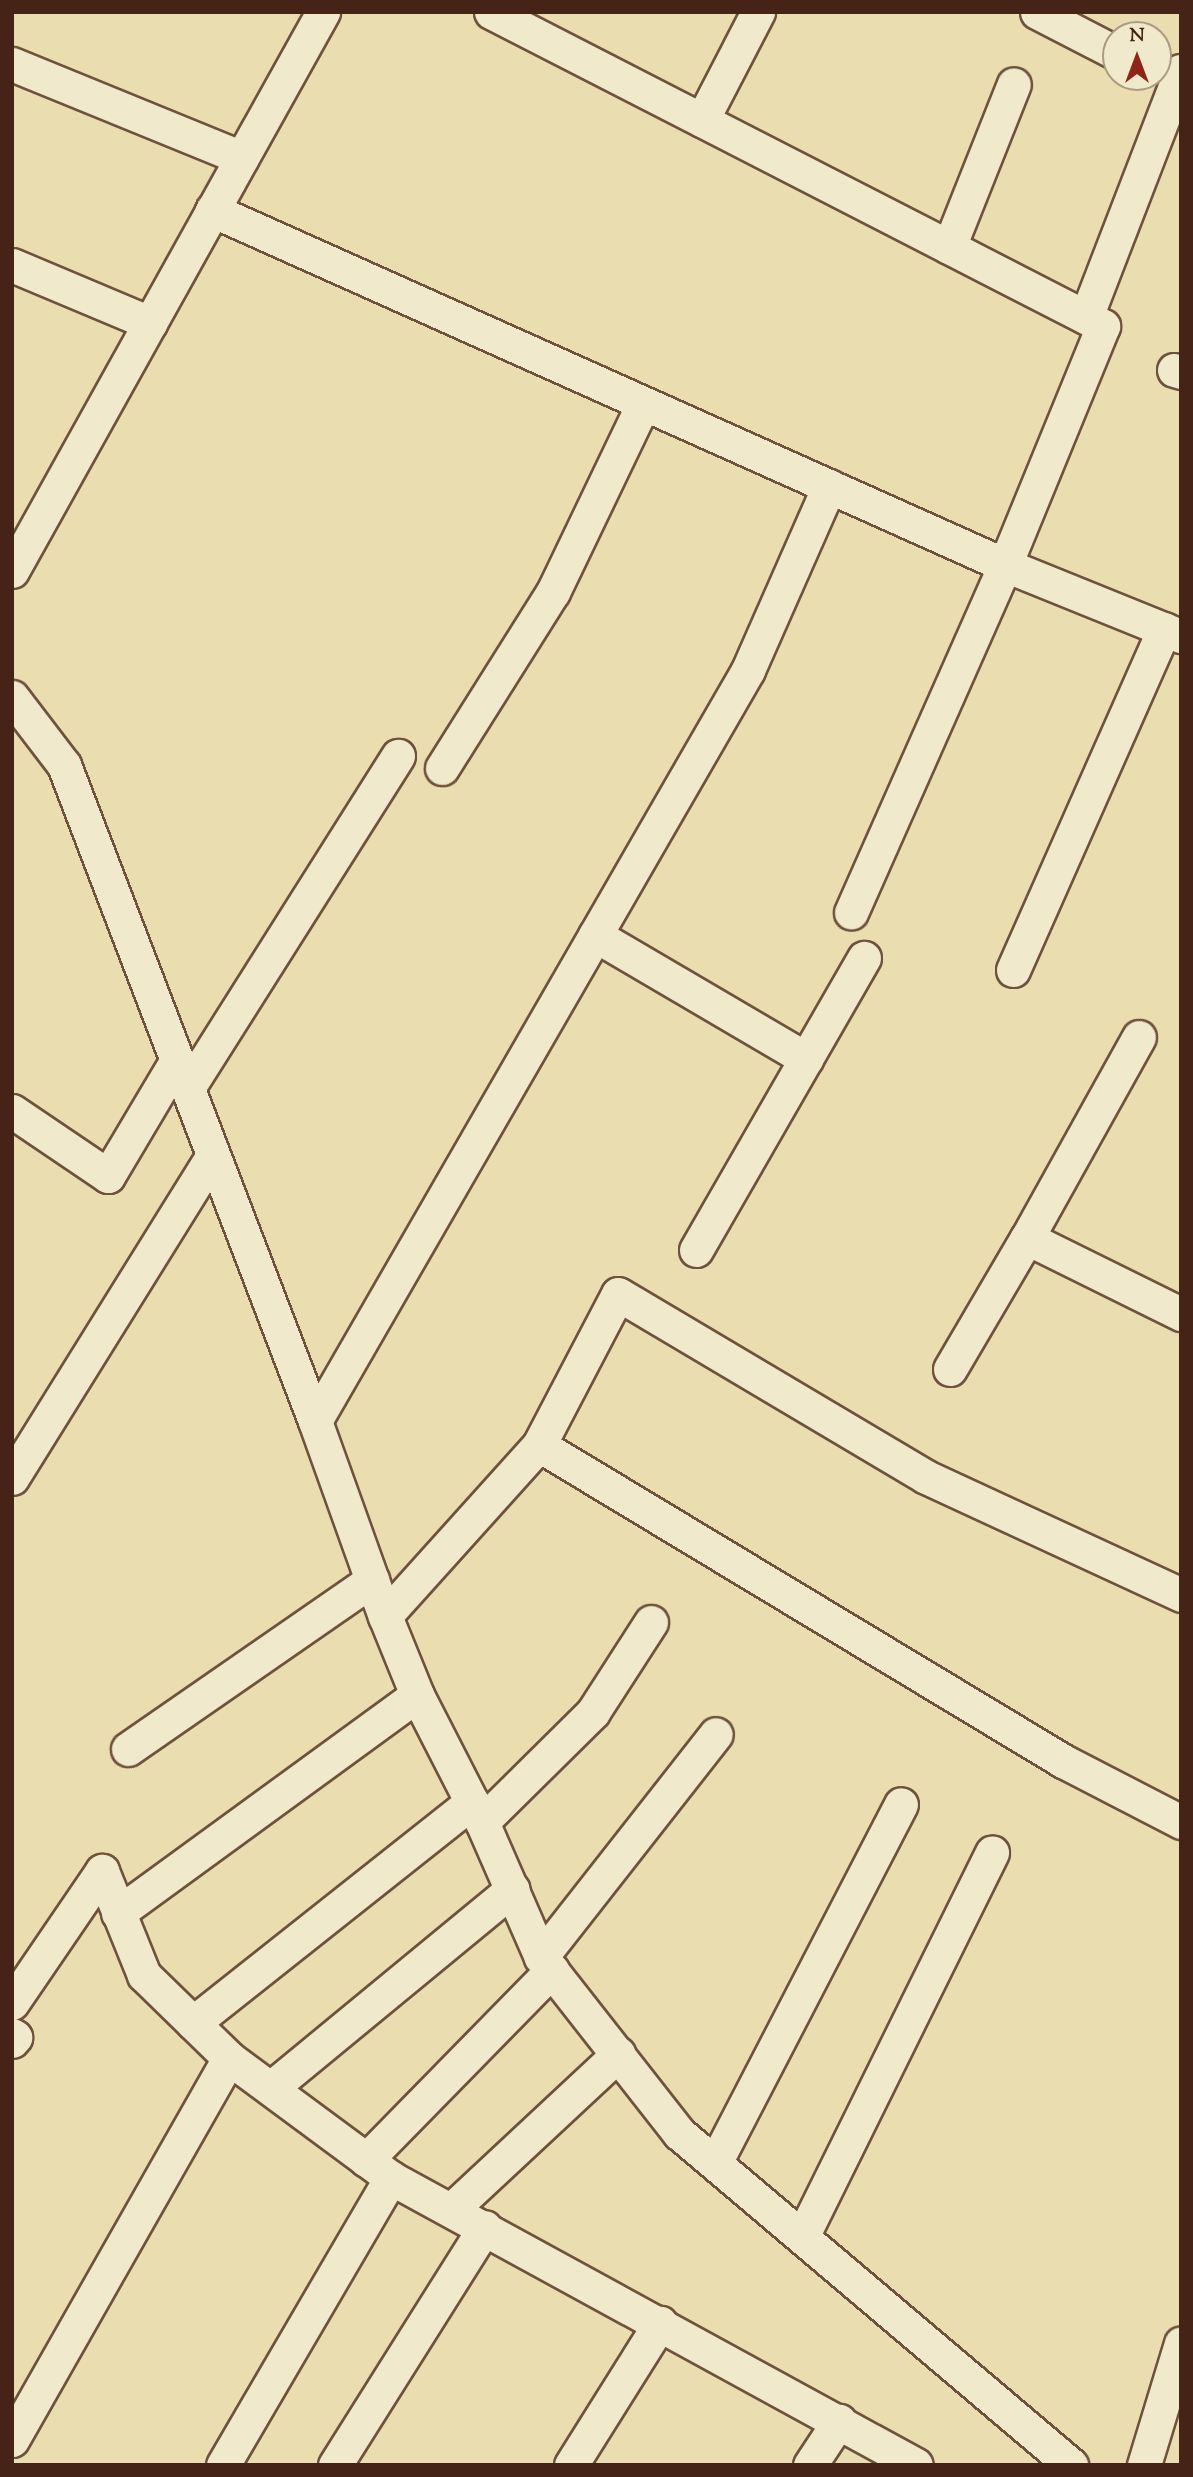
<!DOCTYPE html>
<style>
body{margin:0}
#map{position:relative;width:1193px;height:2477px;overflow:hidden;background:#eaddaf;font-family:"Sorts Mill Goudy",serif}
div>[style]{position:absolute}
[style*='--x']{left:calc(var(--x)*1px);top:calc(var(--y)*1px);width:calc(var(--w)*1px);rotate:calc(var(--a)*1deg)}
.roads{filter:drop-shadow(2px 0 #6e523d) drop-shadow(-2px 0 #6e523d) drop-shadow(0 2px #6e523d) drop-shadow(0 -2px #6e523d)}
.minor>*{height:33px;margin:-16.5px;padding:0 16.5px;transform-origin:16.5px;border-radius:16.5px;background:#f1e9cb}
span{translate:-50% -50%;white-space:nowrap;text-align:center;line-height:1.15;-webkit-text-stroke:5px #f1e9cb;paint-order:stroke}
.frame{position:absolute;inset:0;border:14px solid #452317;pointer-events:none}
.north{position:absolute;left:1102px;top:21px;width:70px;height:70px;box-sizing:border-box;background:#f1e9cb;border:2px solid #ac9a83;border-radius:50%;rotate:0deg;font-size:19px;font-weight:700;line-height:28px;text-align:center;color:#452317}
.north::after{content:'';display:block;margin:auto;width:24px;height:32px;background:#8f2418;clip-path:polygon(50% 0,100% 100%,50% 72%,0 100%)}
</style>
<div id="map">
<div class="roads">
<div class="minor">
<div style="--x:491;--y:12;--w:688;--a:27.16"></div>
<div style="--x:1103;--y:326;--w:258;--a:112.3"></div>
<div style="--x:1005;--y:565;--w:380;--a:113.9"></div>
<div style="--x:1037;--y:12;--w:89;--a:27.4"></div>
<div style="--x:12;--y:64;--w:248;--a:22.2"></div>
<div style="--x:702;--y:120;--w:122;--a:-62.6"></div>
<div style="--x:212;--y:210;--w:869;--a:24.12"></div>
<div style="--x:1005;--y:565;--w:190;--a:22"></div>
<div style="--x:949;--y:247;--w:175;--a:-68.3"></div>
<div style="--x:12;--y:265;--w:150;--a:22.8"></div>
<div style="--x:1086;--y:317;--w:264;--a:-68.9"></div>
<div style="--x:1174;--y:370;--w:7;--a:16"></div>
<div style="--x:12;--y:571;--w:640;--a:-60.91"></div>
<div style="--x:12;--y:697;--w:86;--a:52.6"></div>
<div style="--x:64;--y:765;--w:702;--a:69.06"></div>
<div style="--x:315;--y:1421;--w:207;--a:70.3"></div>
<div style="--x:385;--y:1616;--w:85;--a:67.9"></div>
<div style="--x:417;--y:1695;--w:143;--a:62.9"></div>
<div style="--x:482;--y:1822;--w:147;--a:66.4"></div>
<div style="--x:541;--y:1957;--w:224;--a:51.9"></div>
<div style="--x:679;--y:2133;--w:514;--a:40.26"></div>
<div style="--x:442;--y:768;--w:208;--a:-57.8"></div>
<div style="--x:553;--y:592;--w:208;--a:-64.4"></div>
<div style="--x:595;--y:935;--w:245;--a:30.4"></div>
<div style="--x:1013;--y:970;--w:373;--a:-66.1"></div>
<div style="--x:188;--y:1088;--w:393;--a:-57.7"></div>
<div style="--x:12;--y:1111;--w:116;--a:34.1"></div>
<div style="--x:108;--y:1176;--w:135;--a:-59.3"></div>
<div style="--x:1027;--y:1238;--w:172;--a:26.3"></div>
<div style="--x:696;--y:1250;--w:337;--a:-60.1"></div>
<div style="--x:950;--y:1369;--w:152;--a:-59.6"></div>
<div style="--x:1027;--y:1238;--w:230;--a:-60.9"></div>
<div style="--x:315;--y:1421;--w:867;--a:-60.03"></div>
<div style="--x:748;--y:670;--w:201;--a:-66.2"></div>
<div style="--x:539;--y:1445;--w:612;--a:31.09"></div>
<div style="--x:1063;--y:1761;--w:133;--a:27.3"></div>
<div style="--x:12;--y:1478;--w:380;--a:-58.1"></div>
<div style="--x:385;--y:1616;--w:230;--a:-48"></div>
<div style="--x:539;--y:1445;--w:170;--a:-62.4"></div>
<div style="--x:618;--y:1294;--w:358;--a:30.7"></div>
<div style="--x:926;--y:1477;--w:281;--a:24.8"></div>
<div style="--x:128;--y:1749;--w:297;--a:-34.7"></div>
<div style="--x:482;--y:1822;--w:156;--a:-44.7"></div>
<div style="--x:593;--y:1712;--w:107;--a:-57.2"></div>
<div style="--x:102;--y:1871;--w:112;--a:68"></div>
<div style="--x:144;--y:1975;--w:119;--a:44.3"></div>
<div style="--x:229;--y:2058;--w:202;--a:36.5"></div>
<div style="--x:391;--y:2178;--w:598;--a:28.66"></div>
<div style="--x:118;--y:1913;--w:370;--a:-36.1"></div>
<div style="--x:541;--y:1957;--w:283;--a:-51.9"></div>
<div style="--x:12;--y:2003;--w:160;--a:-55.7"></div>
<div style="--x:193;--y:2023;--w:356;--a:-38.4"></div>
<div style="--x:12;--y:2035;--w:4;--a:34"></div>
<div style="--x:15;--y:2037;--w:5;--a:127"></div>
<div style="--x:271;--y:2088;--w:313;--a:-39.5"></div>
<div style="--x:366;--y:2160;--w:266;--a:-45.6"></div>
<div style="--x:715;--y:2163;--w:404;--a:-62.6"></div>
<div style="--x:451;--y:2210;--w:229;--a:-43"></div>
<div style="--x:802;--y:2237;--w:429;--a:-63.7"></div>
<div style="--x:12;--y:2440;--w:439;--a:-60.4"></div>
<div style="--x:223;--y:2465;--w:333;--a:-59.7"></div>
<div style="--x:335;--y:2465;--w:281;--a:-57.8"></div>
<div style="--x:571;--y:2465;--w:168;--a:-57.9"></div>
<div style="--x:810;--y:2465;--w:53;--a:-56.6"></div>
<div style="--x:1144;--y:2465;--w:127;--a:-73.1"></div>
</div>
</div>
<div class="frame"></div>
<div class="north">N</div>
</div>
